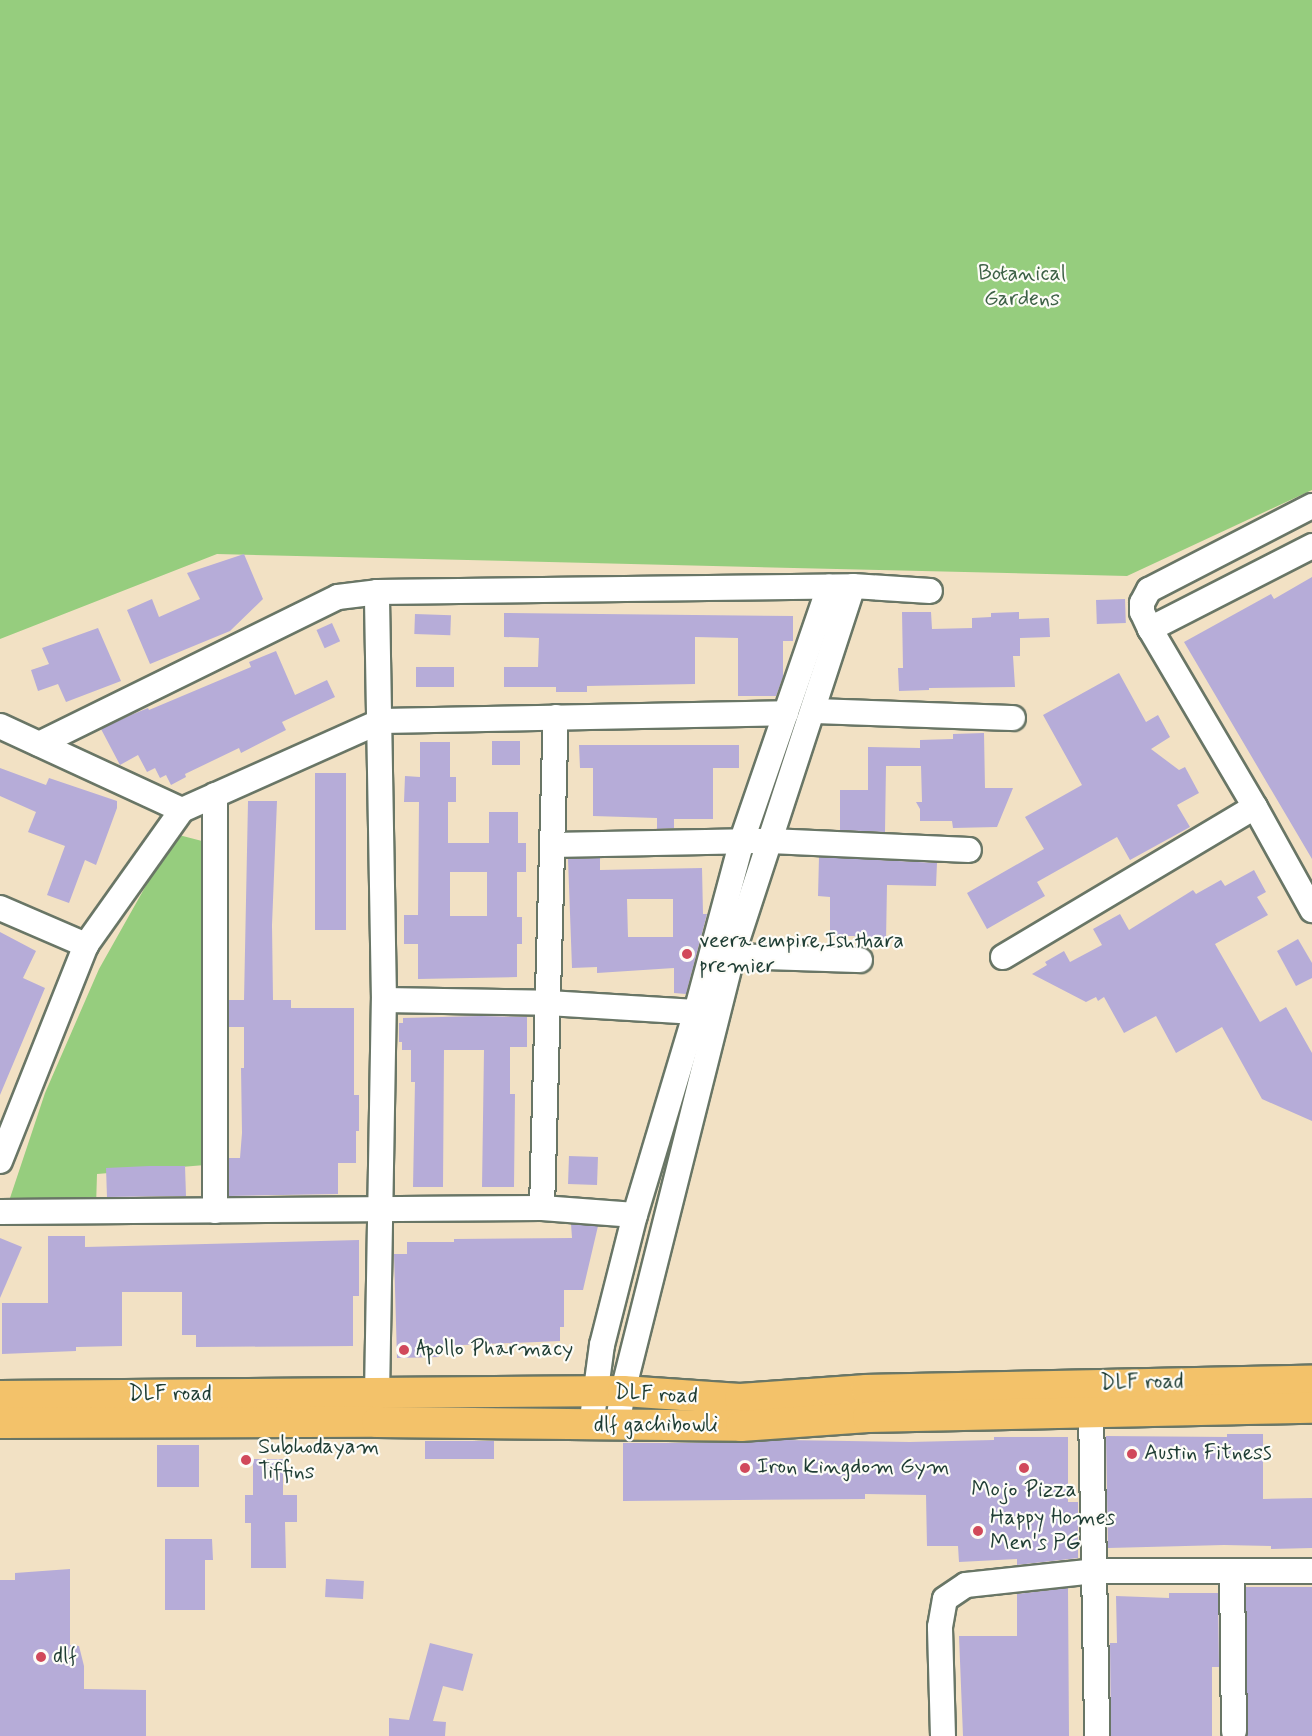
<!DOCTYPE html>
<style>
body{margin:0}
#map{position:relative;width:1312px;height:1736px;overflow:hidden;background:#f2e1c4;font-family:Mynerve,sans-serif}
div>[style]{position:absolute}
[style*='--x']{left:calc(var(--x)*1px);top:calc(var(--y)*1px);width:calc(var(--w)*1px);rotate:calc(var(--a)*1deg)}
.green>*{inset:0;background:#96cd7e}
.building>*{inset:0;background:#b6acd8;transform-origin:0 0}
.roads{filter:drop-shadow(2px 0 #697666) drop-shadow(-2px 0 #697666) drop-shadow(0 2px #697666) drop-shadow(0 -2px #697666)}
.minor>*{height:24px;margin:-12px;padding:0 12px;transform-origin:12px;border-radius:12px;background:#fff}
.major>*{height:30px;margin:-15px;padding:0 15px;transform-origin:15px;border-radius:15px;background:#f3c26a}
.dots>*{width:16px;height:16px;translate:-50% -50%;box-sizing:border-box;border:3px solid #fdfcf7;border-radius:50%}
span{translate:-50% -50%;white-space:nowrap;text-align:center;line-height:1.15;-webkit-text-stroke:4.5px #fdfcf7;paint-order:stroke}
.park-label{font-size:22px;color:#3d6146}
.poi-label{font-size:22px;color:#1f3d34}
.left{translate:0 -50%;text-align:left}
.street-label{font-size:22px;color:#1f3d34}
</style>
<div id="map">
<div class="green">
<div style="clip-path:polygon(0 0,1312px 0,1312px 490px,1127px 576px,217px 554px,0 639px)"></div>
<div style="clip-path:polygon(175px 834px,202px 841px,205px 1165px,97px 1174px,96px 1207px,8px 1204px,45px 1093px,99px 969px)"></div>
</div>
<div class="building">
<div style="clip-path:polygon(244px 554px,263px 599px,230px 631px,150px 664px,127px 610px,152px 599px,159px 617px,200px 599px,187px 573px)"></div>
<div style="clip-path:polygon(1312px 577px,1312px 859px,1184px 642px,1271px 594px,1274px 599px)"></div>
<div style="left:1125px;top:599px;width:24px;height:29px;rotate:88deg"></div>
<div style="clip-path:polygon(902px 612px,931px 612px,932px 629px,972px 628px,972px 618px,991px 617px,991px 613px,1019px 612px,1019px 619px,1049px 618px,1050px 637px,1020px 638px,1020px 656px,1013px 656px,1015px 687px,929px 688px,929px 690px,899px 691px,898px 668px,903px 668px)"></div>
<div style="clip-path:polygon(504px 613px,793px 616px,793px 641px,783px 641px,783px 677px,776px 696px,738px 696px,738px 638px,695px 637px,695px 684px,587px 686px,587px 692px,556px 692px,556px 687px,504px 687px,504px 667px,538px 667px,539px 638px,504px 637px)"></div>
<div style="left:415px;top:614px;width:36px;height:20px;rotate:2deg"></div>
<div style="left:332px;top:623px;width:20px;height:17px;rotate:66deg"></div>
<div style="clip-path:polygon(98px 628px,121px 681px,66px 702px,58px 684px,38px 691px,31px 670px,49px 664px,42px 648px)"></div>
<div style="clip-path:polygon(276px 651px,295px 695px,327px 680px,335px 697px,282px 722px,286px 730px,241px 753px,239px 748px,185px 774px,186px 777px,171px 785px,166px 775px,160px 778px,155px 768px,147px 772px,138px 755px,120px 765px,101px 729px,131px 715px,148px 708px,149px 710px,251px 667px,249px 662px)"></div>
<div style="left:416px;top:667px;width:38px;height:20px"></div>
<div style="clip-path:polygon(1119px 673px,1146px 722px,1158px 715px,1170px 737px,1151px 749px,1179px 770px,1185px 767px,1199px 793px,1177px 805px,1190px 827px,1130px 860px,1117px 837px,1037px 882px,1045px 896px,987px 929px,967px 893px,1044px 849px,1025px 817px,1082px 785px,1043px 715px)"></div>
<div style="clip-path:polygon(984px 733px,985px 788px,1013px 788px,997px 827px,953px 828px,952px 821px,920px 821px,920px 809px,916px 802px,922px 802px,921px 766px,886px 766px,885px 832px,840px 830px,840px 790px,868px 790px,868px 747px,920px 748px,920px 740px,953px 739px,953px 734px)"></div>
<div style="left:492px;top:741px;width:28px;height:24px"></div>
<div style="clip-path:polygon(evenodd,420px 742px,450px 742px,450px 777px,456px 777px,456px 802px,448px 802px,448px 843px,489px 843px,489px 812px,518px 812px,518px 843px,526px 843px,526px 872px,517px 872px,517px 917px,522px 917px,522px 944px,517px 944px,517px 977px,418px 979px,418px 944px,404px 944px,404px 915px,418px 915px,419px 802px,404px 802px,405px 776px,420px 777px,420px 742px,450px 872px,487px 872px,487px 916px,450px 916px,450px 872px)"></div>
<div style="clip-path:polygon(579px 745px,739px 745px,739px 768px,713px 768px,713px 819px,674px 819px,674px 828px,657px 829px,657px 818px,593px 816px,593px 768px,580px 768px)"></div>
<div style="clip-path:polygon(0 768px,46px 785px,49px 778px,117px 801px,117px 808px,96px 865px,85px 860px,69px 903px,47px 895px,65px 846px,28px 832px,36px 812px,0 796px)"></div>
<div style="left:315px;top:773px;width:31px;height:157px"></div>
<div style="clip-path:polygon(248px 801px,277px 801px,272px 925px,273px 1000px,291px 1000px,291px 1008px,354px 1008px,354px 1095px,359px 1095px,359px 1131px,356px 1131px,356px 1163px,338px 1163px,338px 1194px,229px 1196px,229px 1158px,240px 1158px,242px 1133px,241px 1068px,244px 1068px,244px 1027px,229px 1027px,229px 1000px,244px 1000px)"></div>
<div style="clip-path:polygon(819px 857px,937px 863px,936px 886px,887px 885px,886px 941px,854px 941px,855px 936px,830px 936px,830px 897px,818px 896px)"></div>
<div style="clip-path:polygon(evenodd,600px 858px,600px 870px,702px 868px,703px 914px,707px 914px,686px 994px,674px 993px,674px 968px,597px 973px,597px 967px,572px 968px,568px 859px,600px 858px,627px 899px,673px 899px,673px 937px,628px 937px,627px 899px)"></div>
<div style="clip-path:polygon(1254px 870px,1266px 892px,1257px 897px,1268px 915px,1215px 944px,1260px 1022px,1286px 1007px,1312px 1053px,1312px 1121px,1262px 1099px,1222px 1027px,1176px 1053px,1156px 1016px,1124px 1033px,1104px 997px,1098px 1001px,1096px 997px,1086px 1002px,1032px 974px,1047px 965px,1045px 962px,1064px 951px,1070px 962px,1102px 945px,1093px 929px,1120px 914px,1129px 930px,1193px 890px,1196px 894px,1221px 880px,1225px 886px)"></div>
<div style="clip-path:polygon(0 932px,36px 951px,23px 978px,45px 988px,0 1095px)"></div>
<div style="clip-path:polygon(1298px 939px,1312px 963px,1312px 978px,1296px 986px,1277px 951px)"></div>
<div style="clip-path:polygon(481px 1016px,527px 1017px,527px 1047px,510px 1047px,510px 1094px,515px 1094px,514px 1187px,482px 1187px,484px 1050px,444px 1050px,443px 1187px,413px 1187px,415px 1082px,411px 1082px,411px 1050px,402px 1050px,402px 1042px,399px 1042px,399px 1023px,403px 1023px,403px 1018px)"></div>
<div style="left:569px;top:1156px;width:29px;height:28px;rotate:2deg"></div>
<div style="clip-path:polygon(149px 1166px,185px 1166px,186px 1196px,107px 1197px,106px 1168px)"></div>
<div style="clip-path:polygon(571px 1224px,598px 1226px,583px 1290px,564px 1290px,564px 1327px,560px 1327px,560px 1341px,439px 1346px,439px 1357px,397px 1358px,394px 1254px,407px 1254px,407px 1242px,454px 1242px,454px 1239px,572px 1238px)"></div>
<div style="clip-path:polygon(48px 1236px,85px 1236px,85px 1247px,359px 1240px,359px 1296px,353px 1296px,353px 1346px,196px 1347px,196px 1335px,182px 1335px,182px 1292px,122px 1292px,122px 1346px,76px 1347px,76px 1351px,2px 1354px,2px 1303px,48px 1303px)"></div>
<div style="clip-path:polygon(0 1238px,22px 1247px,0 1298px)"></div>
<div style="clip-path:polygon(1227px 1434px,1263px 1434px,1263px 1499px,1312px 1498px,1312px 1548px,1271px 1549px,1271px 1546px,1224px 1545px,1108px 1548px,1106px 1436px,1227px 1437px)"></div>
<div style="clip-path:polygon(994px 1437px,1068px 1437px,1068px 1502px,1078px 1502px,1078px 1558px,1017px 1565px,1017px 1559px,959px 1562px,958px 1546px,927px 1546px,926px 1495px,865px 1494px,865px 1499px,623px 1501px,623px 1443px,741px 1443px,785px 1440px,910px 1442px,994px 1440px)"></div>
<div style="left:425px;top:1441px;width:69px;height:18px"></div>
<div style="left:157px;top:1445px;width:42px;height:42px"></div>
<div style="clip-path:polygon(253px 1459px,283px 1459px,283px 1495px,297px 1495px,297px 1522px,285px 1522px,286px 1568px,251px 1568px,251px 1523px,245px 1523px,245px 1495px,253px 1495px)"></div>
<div style="clip-path:polygon(165px 1539px,212px 1539px,213px 1560px,205px 1560px,205px 1610px,165px 1610px)"></div>
<div style="clip-path:polygon(70px 1569px,70px 1645px,79px 1646px,84px 1666px,84px 1689px,146px 1690px,146px 1736px,0 1736px,0 1580px,15px 1580px,15px 1573px)"></div>
<div style="left:326px;top:1579px;width:38px;height:18px;rotate:3deg"></div>
<div style="left:1246px;top:1587px;width:66px;height:149px"></div>
<div style="clip-path:polygon(1068px 1588px,1069px 1736px,963px 1736px,959px 1636px,1017px 1636px,1017px 1594px)"></div>
<div style="clip-path:polygon(1169px 1593px,1218px 1593px,1219px 1667px,1212px 1667px,1212px 1736px,1111px 1736px,1110px 1643px,1117px 1643px,1116px 1596px,1169px 1598px)"></div>
<div style="clip-path:polygon(430px 1643px,473px 1654px,463px 1691px,443px 1686px,433px 1721px,446px 1722px,445px 1736px,389px 1736px,389px 1718px,409px 1720px)"></div>
</div>
<div class="roads">
<div class="minor">
<div style="--x:1150;--y:629;--w:182;--a:-27.1"></div>
<div style="--x:813;--y:711;--w:200;--a:2"></div>
<div style="--x:0;--y:726;--w:200;--a:24.8"></div>
<div style="--x:39;--y:744;--w:333;--a:-26.2"></div>
<div style="--x:338;--y:597;--w:39;--a:-7"></div>
<div style="--x:377;--y:592;--w:476;--a:-0.7"></div>
<div style="--x:853;--y:586;--w:77;--a:3.7"></div>
<div style="--x:1255;--y:807;--w:207;--a:-120.5"></div>
<div style="--x:1150;--y:629;--w:19;--a:-115"></div>
<div style="--x:1142;--y:612;--w:9;--a:-90"></div>
<div style="--x:1142;--y:603;--w:15;--a:-62"></div>
<div style="--x:1149;--y:590;--w:183;--a:-27.3"></div>
<div style="--x:552;--y:845;--w:218;--a:-1.1"></div>
<div style="--x:770;--y:841;--w:199;--a:2.6"></div>
<div style="--x:0;--y:908;--w:94;--a:23.3"></div>
<div style="--x:732;--y:956;--w:128;--a:1.8"></div>
<div style="--x:1003;--y:957;--w:293;--a:-30.8"></div>
<div style="--x:1255;--y:807;--w:118;--a:61"></div>
<div style="--x:384;--y:1000;--w:164;--a:1"></div>
<div style="--x:548;--y:1003;--w:148;--a:3.5"></div>
<div style="--x:0;--y:1161;--w:232;--a:-68.3"></div>
<div style="--x:86;--y:945;--w:166;--a:-54.6"></div>
<div style="--x:182;--y:810;--w:218;--a:-24.1"></div>
<div style="--x:381;--y:721;--w:405;--a:-1.1"></div>
<div style="--x:542;--y:1208;--w:491;--a:-88.4"></div>
<div style="--x:215;--y:1211;--w:416;--a:-90"></div>
<div style="--x:0;--y:1212;--w:542;--a:-0.42"></div>
<div style="--x:542;--y:1208;--w:93;--a:4.3"></div>
<div style="--x:377;--y:1395;--w:395;--a:-89"></div>
<div style="--x:384;--y:1000;--w:408;--a:-91"></div>
<div style="--x:1091;--y:1412;--w:324;--a:88.9"></div>
<div style="--x:591;--y:1426;--w:82;--a:-82.3"></div>
<div style="--x:602;--y:1345;--w:134;--a:-75.8"></div>
<div style="--x:635;--y:1215;--w:212;--a:-73.3"></div>
<div style="--x:696;--y:1012;--w:178;--a:-75"></div>
<div style="--x:742;--y:840;--w:268;--a:-71"></div>
<div style="--x:617;--y:1426;--w:36;--a:-80"></div>
<div style="--x:623;--y:1391;--w:448;--a:-75.9"></div>
<div style="--x:732;--y:956;--w:389;--a:-71.9"></div>
<div style="--x:1232;--y:1571;--w:160;--a:89.3"></div>
<div style="--x:943;--y:1736;--w:109;--a:-91.6"></div>
<div style="--x:940;--y:1627;--w:28;--a:-80"></div>
<div style="--x:945;--y:1599;--w:25;--a:-34"></div>
<div style="--x:966;--y:1585;--w:129;--a:-6.2"></div>
<div style="--x:1094;--y:1571;--w:218;--a:0"></div>
</div>
<div class="major">
<div style="--x:0;--y:1396;--w:623;--a:-0.46"></div>
<div style="--x:623;--y:1391;--w:117;--a:3.9"></div>
<div style="--x:740;--y:1399;--w:127;--a:-4.1"></div>
<div style="--x:867;--y:1390;--w:445;--a:-1.2"></div>
<div style="--x:0;--y:1423;--w:377;--a:-0.2"></div>
<div style="--x:377;--y:1422;--w:364;--a:0.6"></div>
<div style="--x:741;--y:1426;--w:127;--a:-4.1"></div>
<div style="--x:868;--y:1417;--w:444;--a:-1.2"></div>
</div>
</div>
<div class="dots">
<div style="left:687px;top:954px;background:#d1495b"></div>
<div style="left:404px;top:1350px;background:#d1495b"></div>
<div style="left:1132px;top:1454px;background:#d1495b"></div>
<div style="left:246px;top:1460px;background:#d1495b"></div>
<div style="left:745px;top:1468px;background:#d1495b"></div>
<div style="left:1024px;top:1468px;background:#d1495b"></div>
<div style="left:978px;top:1531px;background:#d1495b"></div>
<div style="left:41px;top:1657px;background:#d1495b"></div>
</div>
<div class="park-label">
<span style="left:1022px;top:287px">Botanical<br>Gardens</span>
</div>
<div class="poi-label">
<span class="left" style="left:699px;top:954px">veera empire,Ishthara<br>premier</span>
<span class="left" style="left:416px;top:1350px">Apollo Pharmacy</span>
<span class="left" style="left:258px;top:1460px">Subhodayam<br>Tiffins</span>
<span class="left" style="left:1144px;top:1454px">Austin Fitness</span>
<span class="left" style="left:757px;top:1468px">Iron Kingdom Gym</span>
<span style="left:1024px;top:1491px">Mojo Pizza</span>
<span class="left" style="left:990px;top:1531px">Happy Homes<br>Men's PG</span>
<span class="left" style="left:53px;top:1657px">dlf</span>
</div>
<div class="street-label">
<span style="left:1142px;top:1383px;rotate:-1deg">DLF road</span>
<span style="left:170px;top:1395px">DLF road</span>
<span style="left:656px;top:1395px;rotate:3deg">DLF road</span>
<span style="left:656px;top:1426px">dlf gachibowli</span>
</div>
</div>
